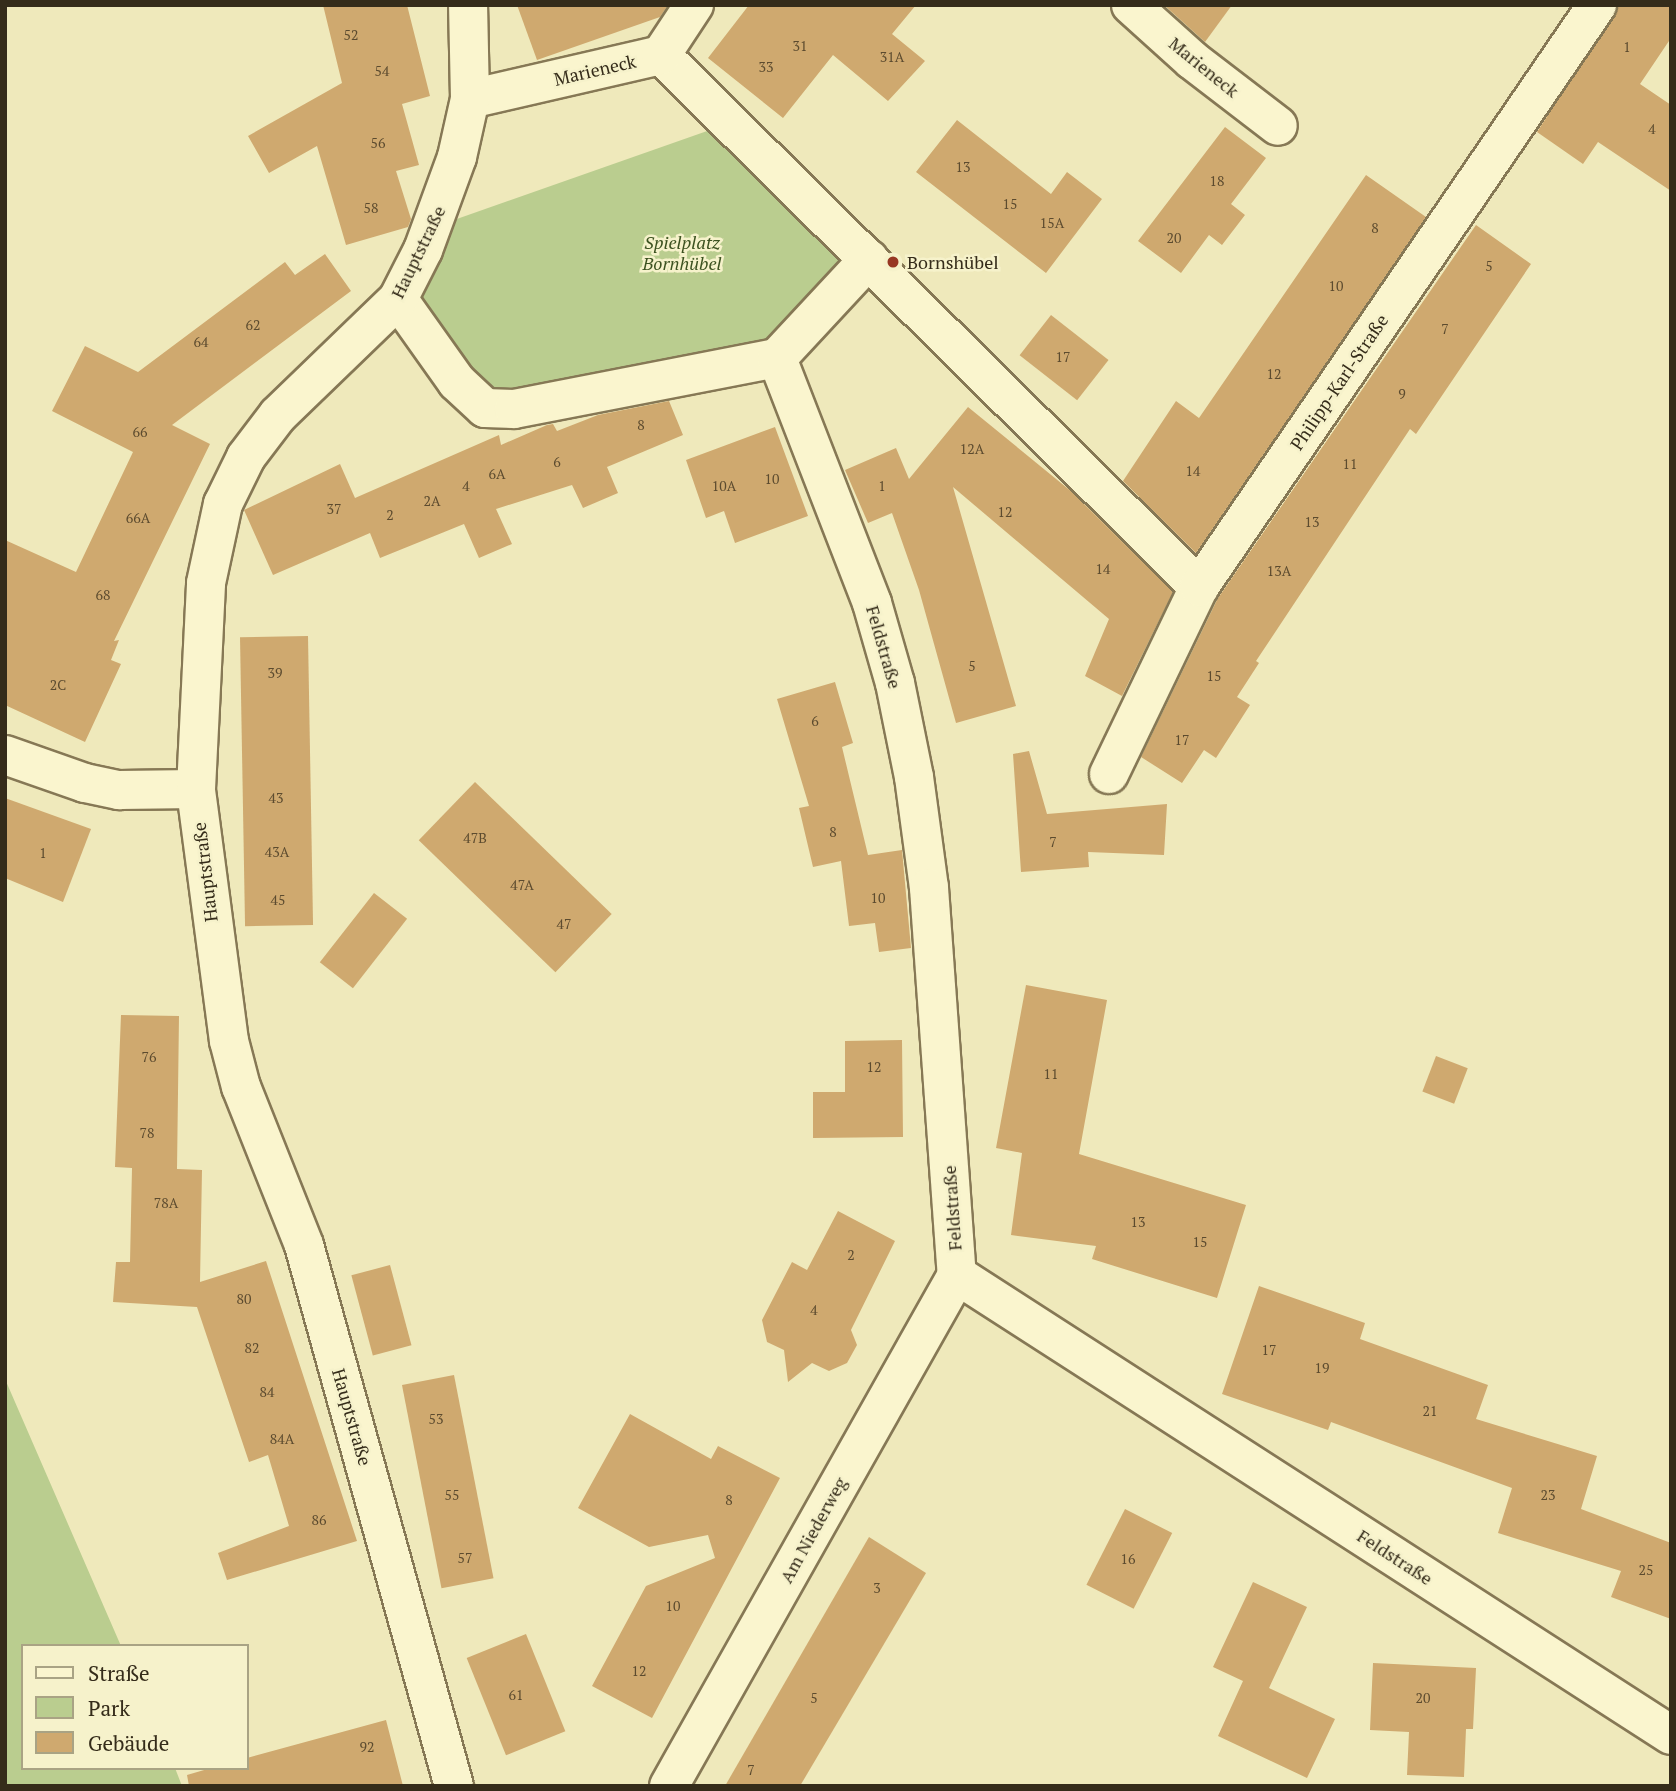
<!DOCTYPE html>
<meta charset="utf-8">
<style>
body{margin:0}
#map{position:relative;width:1676px;height:1791px;overflow:hidden;background:#efe9bb;font-family:"PT Serif",serif}
div>[style]{position:absolute}
[style*='--x']{left:calc(var(--x)*1px);top:calc(var(--y)*1px);width:calc(var(--w)*1px);rotate:calc(var(--a)*1deg)}
.green>*{inset:0;background:#bacd8f}
.building>*{inset:0;background:#cfa96f;transform-origin:0 0}
.roads{filter:drop-shadow(2px 0 #867855) drop-shadow(-2px 0 #867855) drop-shadow(0 2px #867855) drop-shadow(0 -2px #867855)}
.minor>*{height:38px;margin:-19px;padding:0 19px;transform-origin:19px;border-radius:19px;background:#faf5ce}
.dots>*{width:19px;height:19px;translate:-50% -50%;box-sizing:border-box;border:4px solid #f6f2cb;border-radius:50%}
span{translate:-50% -50%;white-space:nowrap;text-align:center;line-height:1.15;-webkit-text-stroke:5px #f6f2cb;paint-order:stroke}
.number-label{font-size:14px;color:#5c4b2f}
.number-label span{-webkit-text-stroke-width:0}
.street-label{font-size:18px;color:#352c1a}
.park-label{font-size:18px;color:#3c5220;font-style:italic}
.poi-label{font-size:18px;color:#352c1a}
.left{translate:0 -50%;text-align:left}
.frame{position:absolute;inset:0;border:7px solid #352c1a;pointer-events:none}
.legend{position:absolute;left:21px;top:1644px;width:228px;height:126px;box-sizing:border-box;background:#f6f2cb;border:2px solid #a9a384;margin:0;padding:9px 12px;list-style:none;font-size:21px;color:#352c1a}
.legend li{display:flex;align-items:center;gap:14px;height:35px}
.legend b{width:35px;border:2px solid #a9a384}
</style>
<div id="map">
<div class="green">
<div style="clip-path:polygon(710px 130px,848px 261px,770px 345px,489px 397px,416px 300px,454px 220px)"></div>
<div style="clip-path:polygon(5px 1379px,121px 1646px,23px 1646px,23px 1768px,175px 1768px,182px 1786px,5px 1786px)"></div>
</div>
<div class="building">
<div style="clip-path:polygon(323px 5px,407px 5px,430px 96px,402px 104px,419px 165px,396px 171px,411px 219px,408px 227px,346px 245px,317px 146px,269px 173px,248px 136px,342px 83px)"></div>
<div style="clip-path:polygon(517px 5px,668px 5px,660px 17px,537px 60px)"></div>
<div style="clip-path:polygon(749px 5px,916px 5px,892px 34px,925px 61px,888px 101px,833px 55px,783px 118px,708px 58px)"></div>
<div style="clip-path:polygon(1164px 5px,1232px 5px,1205px 42px)"></div>
<div style="clip-path:polygon(1619px 5px,1671px 5px,1671px 38px,1640px 84px,1671px 105px,1671px 191px,1598px 142px,1583px 164px,1537px 132px)"></div>
<div style="clip-path:polygon(957px 120px,1051px 194px,1067px 172px,1102px 199px,1046px 273px,916px 172px)"></div>
<div style="clip-path:polygon(1225px 127px,1266px 158px,1231px 204px,1245px 215px,1222px 245px,1209px 235px,1181px 273px,1138px 241px)"></div>
<div style="clip-path:polygon(1366px 175px,1426px 217px,1196px 553px,1123px 481px,1176px 401px,1199px 418px)"></div>
<div style="clip-path:polygon(1476px 225px,1531px 264px,1416px 434px,1410px 429px,1256px 661px,1259px 663px,1237px 697px,1250px 705px,1216px 758px,1204px 750px,1182px 783px,1141px 757px,1218px 598px)"></div>
<div style="clip-path:polygon(325px 254px,351px 291px,172px 425px,210px 444px,114px 641px,119px 640px,111px 660px,121px 664px,85px 742px,5px 705px,5px 540px,76px 572px,133px 452px,52px 411px,85px 346px,138px 372px,285px 262px,295px 275px)"></div>
<div style="left:1051px;top:315px;width:73px;height:51px;rotate:38deg"></div>
<div style="clip-path:polygon(669px 401px,683px 435px,607px 467px,618px 493px,583px 508px,572px 485px,496px 509px,512px 544px,479px 558px,464px 524px,380px 558px,370px 533px,273px 575px,244px 510px,340px 464px,355px 498px,499px 435px,501px 445px,547px 425px,553px 424px,557px 431px,598px 415px)"></div>
<div style="clip-path:polygon(968px 407px,1072px 492px,1173px 592px,1122px 696px,1085px 676px,1109px 619px,953px 487px,1016px 706px,956px 723px,919px 590px,892px 513px,868px 523px,845px 470px,896px 448px,909px 479px)"></div>
<div style="clip-path:polygon(775px 427px,808px 516px,735px 543px,724px 511px,706px 518px,686px 460px)"></div>
<div style="left:308px;top:636px;width:289px;height:68px;rotate:89deg"></div>
<div style="clip-path:polygon(835px 682px,853px 743px,842px 747px,868px 855px,902px 850px,911px 948px,879px 952px,875px 923px,849px 926px,841px 861px,813px 867px,799px 808px,809px 806px,777px 699px)"></div>
<div style="clip-path:polygon(1029px 751px,1047px 814px,1167px 804px,1164px 855px,1088px 852px,1089px 867px,1021px 872px,1013px 754px)"></div>
<div style="left:475px;top:782px;width:190px;height:81px;rotate:44deg"></div>
<div style="clip-path:polygon(5px 798px,91px 829px,63px 902px,5px 878px)"></div>
<div style="left:374px;top:893px;width:42px;height:88px;rotate:38deg"></div>
<div style="clip-path:polygon(1026px 985px,1107px 1000px,1079px 1154px,1246px 1205px,1217px 1298px,1092px 1259px,1096px 1246px,1011px 1235px,1022px 1153px,996px 1148px)"></div>
<div style="clip-path:polygon(121px 1015px,179px 1016px,177px 1169px,202px 1170px,200px 1282px,266px 1261px,357px 1541px,227px 1580px,218px 1553px,289px 1526px,268px 1455px,249px 1462px,197px 1307px,113px 1302px,116px 1262px,130px 1262px,132px 1168px,115px 1167px)"></div>
<div style="clip-path:polygon(902px 1040px,903px 1137px,813px 1138px,813px 1092px,845px 1092px,845px 1041px)"></div>
<div style="left:1436px;top:1056px;width:34px;height:38px;rotate:21deg"></div>
<div style="clip-path:polygon(838px 1211px,895px 1241px,851px 1330px,857px 1345px,847px 1363px,829px 1371px,812px 1363px,788px 1382px,784px 1350px,767px 1342px,762px 1320px,792px 1262px,807px 1270px)"></div>
<div style="left:390px;top:1265px;width:83px;height:40px;rotate:75deg"></div>
<div style="clip-path:polygon(1259px 1286px,1365px 1323px,1360px 1339px,1488px 1385px,1476px 1419px,1597px 1456px,1581px 1509px,1671px 1543px,1671px 1619px,1611px 1597px,1621px 1571px,1498px 1533px,1512px 1488px,1331px 1422px,1328px 1430px,1222px 1394px)"></div>
<div style="left:454px;top:1375px;width:207px;height:53px;rotate:79deg"></div>
<div style="clip-path:polygon(630px 1414px,711px 1459px,718px 1446px,780px 1478px,652px 1718px,592px 1686px,646px 1586px,715px 1558px,708px 1535px,649px 1547px,578px 1508px)"></div>
<div style="left:1125px;top:1509px;width:53px;height:85px;rotate:27deg"></div>
<div style="clip-path:polygon(869px 1537px,926px 1573px,800px 1786px,725px 1786px)"></div>
<div style="clip-path:polygon(1253px 1582px,1307px 1607px,1269px 1688px,1335px 1719px,1307px 1778px,1218px 1736px,1243px 1681px,1213px 1667px)"></div>
<div style="left:526px;top:1634px;width:105px;height:64px;rotate:68deg"></div>
<div style="clip-path:polygon(1373px 1663px,1476px 1668px,1473px 1729px,1466px 1729px,1464px 1777px,1407px 1775px,1409px 1732px,1370px 1730px)"></div>
<div style="clip-path:polygon(386px 1720px,403px 1786px,189px 1786px,187px 1775px,211px 1768px,247px 1768px,247px 1758px)"></div>
</div>
<div class="roads">
<div class="minor">
<div style="--x:1131;--y:5;--w:82;--a:42"></div>
<div style="--x:1192;--y:60;--w:108;--a:37.5"></div>
<div style="--x:661;--y:55;--w:757;--a:44.68"></div>
<div style="--x:470;--y:99;--w:196;--a:-13"></div>
<div style="--x:661;--y:55;--w:60;--a:-56.6"></div>
<div style="--x:398;--y:299;--w:102;--a:54.6"></div>
<div style="--x:457;--y:382;--w:38;--a:43"></div>
<div style="--x:485;--y:408;--w:29;--a:2"></div>
<div style="--x:514;--y:409;--w:268;--a:-11"></div>
<div style="--x:777;--y:358;--w:135;--a:-47.1"></div>
<div style="--x:777;--y:358;--w:263;--a:68.8"></div>
<div style="--x:872;--y:603;--w:83;--a:74"></div>
<div style="--x:895;--y:683;--w:96;--a:78.6"></div>
<div style="--x:914;--y:777;--w:112;--a:82.3"></div>
<div style="--x:929;--y:888;--w:388;--a:85.9"></div>
<div style="--x:5;--y:755;--w:85;--a:19.3"></div>
<div style="--x:85;--y:783;--w:35;--a:12"></div>
<div style="--x:119;--y:790;--w:77;--a:-0.7"></div>
<div style="--x:1109;--y:774;--w:208;--a:-64.3"></div>
<div style="--x:1199;--y:587;--w:705;--a:-55.63"></div>
<div style="--x:957;--y:1275;--w:849;--a:32.79"></div>
<div style="--x:454;--y:1786;--w:561;--a:-105.5"></div>
<div style="--x:304;--y:1245;--w:170;--a:-111.7"></div>
<div style="--x:241;--y:1087;--w:48;--a:-104.6"></div>
<div style="--x:229;--y:1041;--w:254;--a:-97.5"></div>
<div style="--x:196;--y:789;--w:206;--a:-87.2"></div>
<div style="--x:206;--y:583;--w:81;--a:-77.9"></div>
<div style="--x:223;--y:504;--w:52;--a:-63.9"></div>
<div style="--x:246;--y:457;--w:53;--a:-52.7"></div>
<div style="--x:278;--y:415;--w:167;--a:-44"></div>
<div style="--x:398;--y:299;--w:55;--a:-63"></div>
<div style="--x:423;--y:250;--w:99;--a:-69.9"></div>
<div style="--x:457;--y:157;--w:59;--a:-77.4"></div>
<div style="--x:470;--y:99;--w:94;--a:-91.2"></div>
<div style="--x:669;--y:1786;--w:587;--a:-60.59"></div>
</div>
</div>
<div class="dots">
<div style="left:893px;top:262px;background:#973723"></div>
</div>
<div class="number-label">
<span style="left:351px;top:35px">52</span>
<span style="left:800px;top:46px">31</span>
<span style="left:1627px;top:47px">1</span>
<span style="left:892px;top:57px">31A</span>
<span style="left:766px;top:67px">33</span>
<span style="left:382px;top:71px">54</span>
<span style="left:1652px;top:129px">4</span>
<span style="left:378px;top:143px">56</span>
<span style="left:963px;top:167px">13</span>
<span style="left:1217px;top:181px">18</span>
<span style="left:1010px;top:204px">15</span>
<span style="left:371px;top:208px">58</span>
<span style="left:1052px;top:223px">15A</span>
<span style="left:1375px;top:228px">8</span>
<span style="left:1174px;top:238px">20</span>
<span style="left:1489px;top:266px">5</span>
<span style="left:1336px;top:286px">10</span>
<span style="left:253px;top:325px">62</span>
<span style="left:1445px;top:329px">7</span>
<span style="left:201px;top:342px">64</span>
<span style="left:1063px;top:357px">17</span>
<span style="left:1274px;top:374px">12</span>
<span style="left:1402px;top:394px">9</span>
<span style="left:641px;top:425px">8</span>
<span style="left:140px;top:432px">66</span>
<span style="left:972px;top:449px">12A</span>
<span style="left:557px;top:462px">6</span>
<span style="left:1350px;top:464px">11</span>
<span style="left:1193px;top:471px">14</span>
<span style="left:497px;top:474px">6A</span>
<span style="left:772px;top:479px">10</span>
<span style="left:466px;top:486px">4</span>
<span style="left:724px;top:486px">10A</span>
<span style="left:882px;top:486px">1</span>
<span style="left:432px;top:501px">2A</span>
<span style="left:334px;top:509px">37</span>
<span style="left:1005px;top:512px">12</span>
<span style="left:390px;top:515px">2</span>
<span style="left:138px;top:518px">66A</span>
<span style="left:1312px;top:522px">13</span>
<span style="left:1103px;top:569px">14</span>
<span style="left:1279px;top:571px">13A</span>
<span style="left:103px;top:595px">68</span>
<span style="left:972px;top:666px">5</span>
<span style="left:275px;top:673px">39</span>
<span style="left:1214px;top:676px">15</span>
<span style="left:58px;top:685px">2C</span>
<span style="left:815px;top:721px">6</span>
<span style="left:1182px;top:740px">17</span>
<span style="left:276px;top:798px">43</span>
<span style="left:833px;top:832px">8</span>
<span style="left:475px;top:838px">47B</span>
<span style="left:1053px;top:842px">7</span>
<span style="left:277px;top:852px">43A</span>
<span style="left:43px;top:853px">1</span>
<span style="left:522px;top:885px">47A</span>
<span style="left:878px;top:898px">10</span>
<span style="left:278px;top:900px">45</span>
<span style="left:564px;top:924px">47</span>
<span style="left:149px;top:1057px">76</span>
<span style="left:874px;top:1067px">12</span>
<span style="left:1051px;top:1074px">11</span>
<span style="left:147px;top:1133px">78</span>
<span style="left:166px;top:1203px">78A</span>
<span style="left:1138px;top:1222px">13</span>
<span style="left:1200px;top:1242px">15</span>
<span style="left:851px;top:1255px">2</span>
<span style="left:244px;top:1299px">80</span>
<span style="left:814px;top:1310px">4</span>
<span style="left:252px;top:1348px">82</span>
<span style="left:1269px;top:1350px">17</span>
<span style="left:1322px;top:1368px">19</span>
<span style="left:267px;top:1392px">84</span>
<span style="left:1430px;top:1411px">21</span>
<span style="left:436px;top:1419px">53</span>
<span style="left:282px;top:1439px">84A</span>
<span style="left:452px;top:1495px">55</span>
<span style="left:1548px;top:1495px">23</span>
<span style="left:729px;top:1500px">8</span>
<span style="left:319px;top:1520px">86</span>
<span style="left:465px;top:1558px">57</span>
<span style="left:1128px;top:1559px">16</span>
<span style="left:1646px;top:1570px">25</span>
<span style="left:877px;top:1588px">3</span>
<span style="left:673px;top:1606px">10</span>
<span style="left:639px;top:1671px">12</span>
<span style="left:516px;top:1695px">61</span>
<span style="left:814px;top:1698px">5</span>
<span style="left:1423px;top:1698px">20</span>
<span style="left:367px;top:1747px">92</span>
<span style="left:751px;top:1770px">7</span>
</div>
<div class="street-label">
<span style="left:1204px;top:67px;rotate:39deg">Marieneck</span>
<span style="left:595px;top:70px;rotate:-13deg">Marieneck</span>
<span style="left:418px;top:252px;rotate:-64deg">Hauptstraße</span>
<span style="left:1339px;top:382px;rotate:-56deg">Philipp-Karl-Straße</span>
<span style="left:884px;top:647px;rotate:74deg">Feldstraße</span>
<span style="left:205px;top:872px;rotate:-97deg">Hauptstraße</span>
<span style="left:952px;top:1208px;rotate:-94deg">Feldstraße</span>
<span style="left:352px;top:1417px;rotate:74deg">Hauptstraße</span>
<span style="left:813px;top:1530px;rotate:-61deg">Am Niederweg</span>
<span style="left:1395px;top:1557px;rotate:33deg">Feldstraße</span>
</div>
<div class="park-label">
<span style="left:682px;top:253px">Spielplatz<br>Bornhübel</span>
</div>
<div class="poi-label">
<span class="left" style="left:907px;top:262px">Bornshübel</span>
</div>
<div class="frame"></div>
<ul class="legend">
<li><b style="height:9px;background:#faf5ce"></b>Straße</li>
<li><b style="height:19px;background:#bacd8f"></b>Park</li>
<li><b style="height:19px;background:#cfa96f"></b>Gebäude</li>
</ul>
</div>
